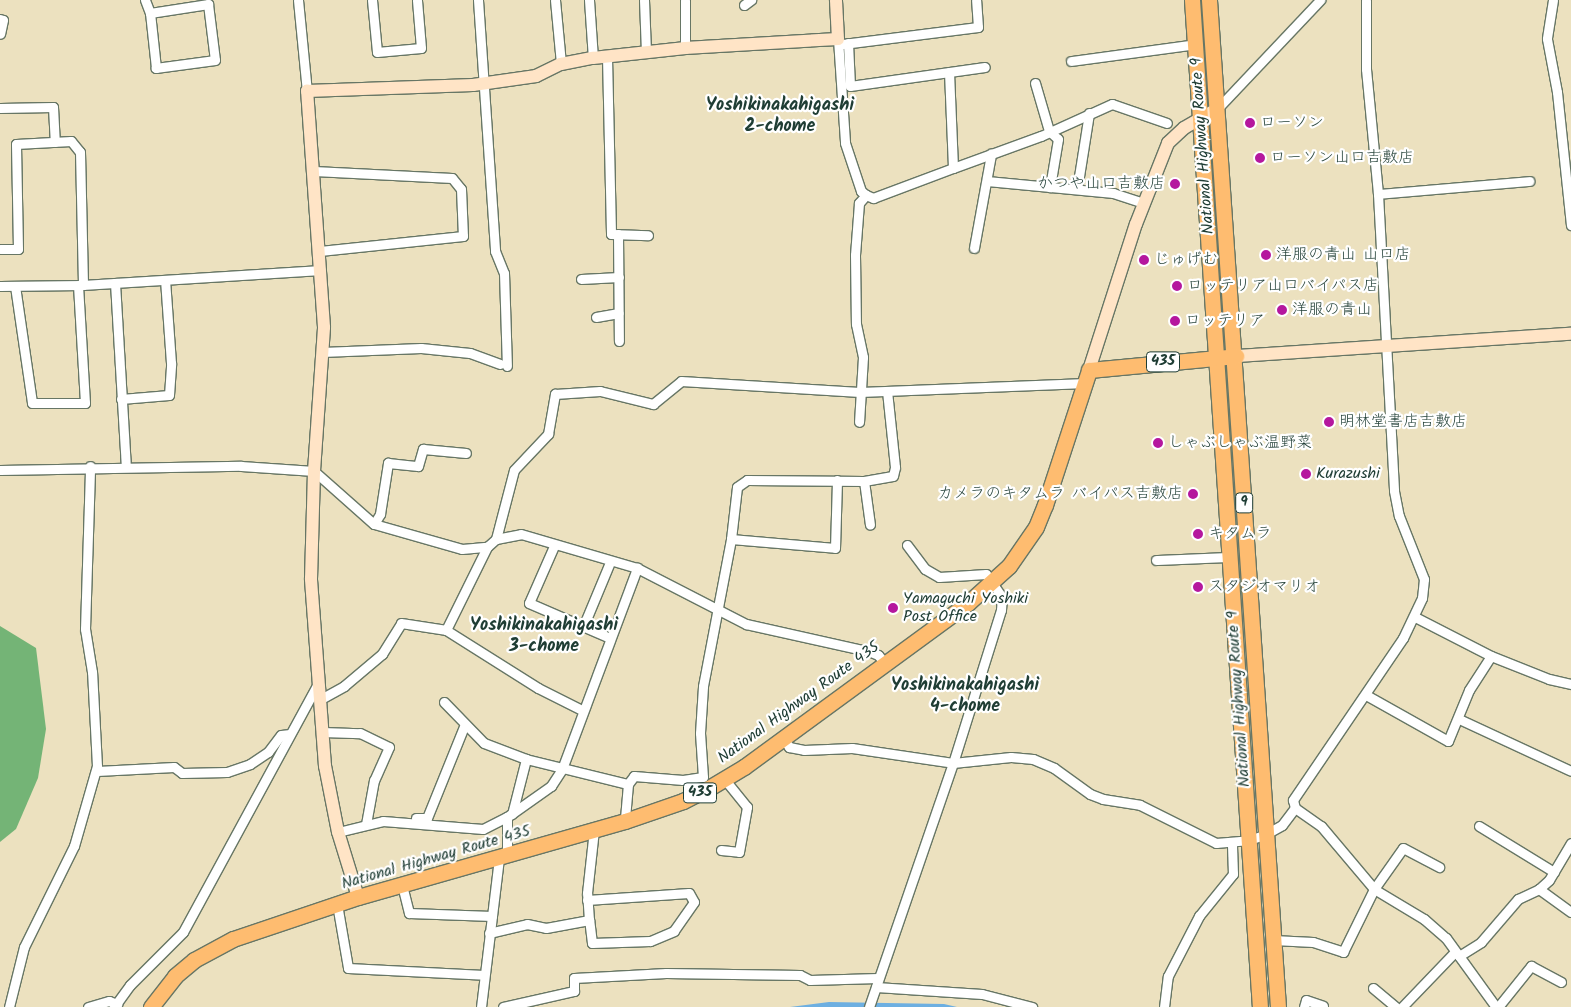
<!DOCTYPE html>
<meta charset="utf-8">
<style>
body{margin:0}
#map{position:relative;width:1571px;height:1007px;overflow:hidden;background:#ece1bf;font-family:Kalam,"Klee One",sans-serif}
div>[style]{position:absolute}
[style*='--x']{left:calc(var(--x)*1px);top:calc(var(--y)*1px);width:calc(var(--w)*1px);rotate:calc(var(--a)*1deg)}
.forest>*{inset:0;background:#74b476}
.water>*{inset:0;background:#6dafe1}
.roads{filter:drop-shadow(1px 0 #677665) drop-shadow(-1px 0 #677665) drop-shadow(0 1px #677665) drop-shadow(0 -1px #677665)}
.street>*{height:9px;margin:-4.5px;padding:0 4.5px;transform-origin:4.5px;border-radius:4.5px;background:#fff}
.secondary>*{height:12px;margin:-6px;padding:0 6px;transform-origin:6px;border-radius:6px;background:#ffe4c6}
.highway>*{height:15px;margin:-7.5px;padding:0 7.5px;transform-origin:7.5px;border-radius:7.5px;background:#febc70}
.dots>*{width:14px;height:14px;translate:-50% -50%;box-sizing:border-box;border:2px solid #fff;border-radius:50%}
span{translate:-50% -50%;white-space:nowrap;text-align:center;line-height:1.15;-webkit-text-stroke:4.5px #fff;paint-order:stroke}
.shield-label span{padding:1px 4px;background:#fff;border:1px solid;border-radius:4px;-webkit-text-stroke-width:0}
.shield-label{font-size:15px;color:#1f3d34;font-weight:700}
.poi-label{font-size:16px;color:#1f3d34}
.left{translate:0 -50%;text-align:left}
.right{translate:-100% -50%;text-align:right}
.street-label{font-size:16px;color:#1f3d34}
.neighbourhood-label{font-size:18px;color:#1f3d34;font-weight:700}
</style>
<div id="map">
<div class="forest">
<div style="clip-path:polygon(0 626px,36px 648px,46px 729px,38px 778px,16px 829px,0 842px)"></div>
</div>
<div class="water">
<div style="clip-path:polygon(829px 1002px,944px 1004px,957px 1007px,790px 1007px)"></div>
</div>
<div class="roads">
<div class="street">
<div style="--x:145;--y:0;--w:14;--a:69"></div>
<div style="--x:298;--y:0;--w:91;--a:84.4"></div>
<div style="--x:372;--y:0;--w:52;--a:84.5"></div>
<div style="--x:377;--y:52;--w:44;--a:-5.2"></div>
<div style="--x:421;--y:48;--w:48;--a:-94.8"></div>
<div style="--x:478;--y:0;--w:252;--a:86.1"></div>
<div style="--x:495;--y:251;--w:24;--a:68"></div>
<div style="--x:504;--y:273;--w:93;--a:88.2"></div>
<div style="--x:555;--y:0;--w:64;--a:84.6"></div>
<div style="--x:589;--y:0;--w:58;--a:86.1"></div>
<div style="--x:644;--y:0;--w:52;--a:87.8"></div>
<div style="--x:685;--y:0;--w:48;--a:90"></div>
<div style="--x:1366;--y:0;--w:69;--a:90"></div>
<div style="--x:1366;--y:69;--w:126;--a:84.5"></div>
<div style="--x:1378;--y:194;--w:297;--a:86.9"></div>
<div style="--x:1394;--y:491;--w:25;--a:79"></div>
<div style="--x:1399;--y:516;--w:68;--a:68.4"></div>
<div style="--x:1424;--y:579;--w:19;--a:96"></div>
<div style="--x:1422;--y:598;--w:44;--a:115.4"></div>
<div style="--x:1403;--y:638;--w:196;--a:124.2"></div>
<div style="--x:1293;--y:800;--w:8;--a:76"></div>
<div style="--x:1295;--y:808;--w:32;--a:35"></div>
<div style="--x:1321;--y:826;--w:82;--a:49.9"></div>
<div style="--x:1374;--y:889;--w:58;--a:31"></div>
<div style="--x:1424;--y:919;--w:29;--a:41"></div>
<div style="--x:1446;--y:938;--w:85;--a:54.1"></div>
<div style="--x:1553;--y:0;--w:39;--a:99"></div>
<div style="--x:1547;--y:39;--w:54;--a:79.3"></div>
<div style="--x:1557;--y:92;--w:134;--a:84"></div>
<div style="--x:208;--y:4;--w:56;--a:82.9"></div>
<div style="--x:215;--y:60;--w:60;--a:172.3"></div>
<div style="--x:156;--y:68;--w:55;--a:-96.2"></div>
<div style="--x:150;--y:13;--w:59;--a:-8.8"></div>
<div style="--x:744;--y:5;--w:9;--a:-36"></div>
<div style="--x:0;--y:19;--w:3;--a:18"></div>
<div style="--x:3;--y:20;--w:14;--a:102"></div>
<div style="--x:838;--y:39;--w:104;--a:86.1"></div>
<div style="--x:845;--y:143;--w:51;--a:71.6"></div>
<div style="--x:861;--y:191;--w:6;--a:39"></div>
<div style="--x:866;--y:195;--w:11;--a:131"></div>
<div style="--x:859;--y:203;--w:52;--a:94.4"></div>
<div style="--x:855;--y:255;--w:69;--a:89.2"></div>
<div style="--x:856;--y:324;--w:34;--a:78"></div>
<div style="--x:863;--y:357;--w:65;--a:93.5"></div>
<div style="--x:848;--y:43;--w:43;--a:87.3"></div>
<div style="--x:850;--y:86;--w:136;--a:-8"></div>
<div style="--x:843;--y:44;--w:136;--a:-7.2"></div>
<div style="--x:978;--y:27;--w:27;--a:-94"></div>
<div style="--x:607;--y:57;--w:177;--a:88.7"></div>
<div style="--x:611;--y:234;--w:37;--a:2"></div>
<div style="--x:1071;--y:61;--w:126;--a:-7.7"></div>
<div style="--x:949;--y:72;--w:96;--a:87.6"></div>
<div style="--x:953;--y:168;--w:94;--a:-20"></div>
<div style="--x:1041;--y:136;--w:78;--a:-24.3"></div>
<div style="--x:1112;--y:104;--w:58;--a:19.1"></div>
<div style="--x:1035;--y:83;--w:50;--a:73.7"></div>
<div style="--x:1049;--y:131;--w:12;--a:42"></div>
<div style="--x:1058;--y:139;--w:49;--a:99.5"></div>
<div style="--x:0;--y:108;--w:53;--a:-1.1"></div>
<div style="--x:53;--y:107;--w:35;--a:87"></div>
<div style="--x:1218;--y:108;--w:149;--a:-46.6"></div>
<div style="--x:314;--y:171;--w:138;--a:2.9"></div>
<div style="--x:452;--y:178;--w:14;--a:51"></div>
<div style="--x:461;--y:189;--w:47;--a:87.6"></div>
<div style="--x:463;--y:236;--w:144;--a:174"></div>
<div style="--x:987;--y:181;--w:127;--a:5.4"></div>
<div style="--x:1113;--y:193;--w:33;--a:18"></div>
<div style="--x:1077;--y:189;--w:77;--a:-81"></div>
<div style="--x:1378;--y:194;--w:152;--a:-4.9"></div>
<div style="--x:866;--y:195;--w:8;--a:23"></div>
<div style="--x:873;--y:198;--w:85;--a:-20.6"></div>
<div style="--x:618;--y:234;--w:107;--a:89.5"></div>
<div style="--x:974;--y:248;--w:96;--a:-79.7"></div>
<div style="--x:0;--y:249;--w:18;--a:0"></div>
<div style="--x:18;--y:249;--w:105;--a:-91.1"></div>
<div style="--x:16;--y:144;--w:55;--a:-3.1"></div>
<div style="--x:71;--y:141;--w:14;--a:51"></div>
<div style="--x:80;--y:152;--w:133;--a:88.7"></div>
<div style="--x:581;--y:279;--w:38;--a:-3"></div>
<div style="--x:115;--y:283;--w:183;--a:86.6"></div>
<div style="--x:0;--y:286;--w:83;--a:-0.7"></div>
<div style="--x:83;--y:285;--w:238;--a:-3.6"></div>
<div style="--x:15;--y:286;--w:118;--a:81.7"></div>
<div style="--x:32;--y:403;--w:53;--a:0"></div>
<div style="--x:85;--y:403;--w:118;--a:-93.4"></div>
<div style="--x:596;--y:317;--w:23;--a:-10"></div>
<div style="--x:322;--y:352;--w:99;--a:-2.3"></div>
<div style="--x:421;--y:348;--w:49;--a:5.8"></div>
<div style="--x:470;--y:353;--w:32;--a:20"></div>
<div style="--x:121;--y:399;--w:48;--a:-4.8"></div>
<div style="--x:169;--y:395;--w:32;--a:-86"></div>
<div style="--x:171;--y:363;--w:83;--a:-94.1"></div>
<div style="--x:0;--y:470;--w:241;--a:-1"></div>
<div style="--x:241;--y:466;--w:73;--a:3.9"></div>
<div style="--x:314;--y:471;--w:80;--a:41.5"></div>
<div style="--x:374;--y:524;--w:91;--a:15.9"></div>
<div style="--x:462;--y:549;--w:25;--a:-5"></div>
<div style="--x:864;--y:481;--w:44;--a:82.2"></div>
<div style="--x:374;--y:524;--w:12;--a:-59"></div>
<div style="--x:380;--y:514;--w:52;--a:-81.1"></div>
<div style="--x:388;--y:463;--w:30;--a:6"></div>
<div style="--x:418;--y:466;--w:18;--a:-74"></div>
<div style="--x:423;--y:449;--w:43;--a:5.3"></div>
<div style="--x:496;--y:539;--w:71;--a:-75.4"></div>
<div style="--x:514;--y:470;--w:50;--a:-46.6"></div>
<div style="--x:548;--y:434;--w:41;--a:-80.1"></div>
<div style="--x:555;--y:394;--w:45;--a:-3.8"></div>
<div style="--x:600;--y:391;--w:55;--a:13.8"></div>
<div style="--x:653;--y:404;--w:36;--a:-39"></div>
<div style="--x:681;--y:381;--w:179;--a:3.5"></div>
<div style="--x:860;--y:392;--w:226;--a:-2.3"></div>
<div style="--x:731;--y:539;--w:104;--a:4.9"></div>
<div style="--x:835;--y:548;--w:68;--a:-88.3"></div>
<div style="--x:554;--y:546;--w:62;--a:113.7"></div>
<div style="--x:529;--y:603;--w:88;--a:23.4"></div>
<div style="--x:1156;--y:560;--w:73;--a:-2.4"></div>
<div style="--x:1415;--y:617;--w:85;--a:27.2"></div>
<div style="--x:1491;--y:656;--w:62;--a:21.6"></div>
<div style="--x:1549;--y:679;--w:23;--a:13"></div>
<div style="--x:583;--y:627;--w:70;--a:-67.4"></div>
<div style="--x:446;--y:630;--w:93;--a:-63.7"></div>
<div style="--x:487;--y:547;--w:12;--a:-42"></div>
<div style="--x:496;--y:539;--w:25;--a:-11"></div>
<div style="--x:521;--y:534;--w:121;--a:16.3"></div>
<div style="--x:637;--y:568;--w:123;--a:27.2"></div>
<div style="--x:746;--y:624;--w:128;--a:12.6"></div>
<div style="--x:871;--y:652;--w:8;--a:23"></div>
<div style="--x:878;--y:655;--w:11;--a:49"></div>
<div style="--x:1366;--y:695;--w:94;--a:29.3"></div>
<div style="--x:1448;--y:741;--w:55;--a:-67.6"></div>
<div style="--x:1469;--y:690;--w:40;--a:-57.1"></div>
<div style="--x:319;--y:700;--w:29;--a:-29"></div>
<div style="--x:344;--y:686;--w:50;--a:-40.1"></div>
<div style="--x:382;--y:654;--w:36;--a:-58"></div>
<div style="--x:401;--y:623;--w:46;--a:8.8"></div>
<div style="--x:446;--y:630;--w:109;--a:32.2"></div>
<div style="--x:538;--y:688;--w:49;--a:26.6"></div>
<div style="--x:444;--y:702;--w:57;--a:45.7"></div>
<div style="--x:484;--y:743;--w:45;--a:20.9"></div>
<div style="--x:526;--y:759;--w:105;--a:13.8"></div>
<div style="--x:628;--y:784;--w:37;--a:95"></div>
<div style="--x:1459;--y:719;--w:123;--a:24.9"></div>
<div style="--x:322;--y:732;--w:38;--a:2"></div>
<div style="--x:360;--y:733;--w:32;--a:26"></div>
<div style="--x:389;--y:747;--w:36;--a:114"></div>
<div style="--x:374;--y:780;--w:45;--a:100.3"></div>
<div style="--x:783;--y:738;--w:11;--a:56"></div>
<div style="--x:789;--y:747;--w:15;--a:11"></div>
<div style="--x:804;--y:750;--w:48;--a:-2.4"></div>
<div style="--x:852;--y:748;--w:102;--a:8.4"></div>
<div style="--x:953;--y:763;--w:58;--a:-5.9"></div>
<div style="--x:1011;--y:757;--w:22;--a:5"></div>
<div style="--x:1033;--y:759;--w:23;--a:23"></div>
<div style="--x:1054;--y:768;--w:44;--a:35.8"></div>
<div style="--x:1090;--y:794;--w:14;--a:21"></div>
<div style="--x:1103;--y:799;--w:37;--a:9"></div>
<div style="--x:1140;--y:805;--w:85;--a:26.6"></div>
<div style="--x:1216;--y:843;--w:33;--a:-5"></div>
<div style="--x:1249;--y:840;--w:18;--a:-19"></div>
<div style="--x:1266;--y:834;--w:18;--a:-29"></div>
<div style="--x:1282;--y:825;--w:21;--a:-53"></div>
<div style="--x:97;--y:771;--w:77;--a:-3"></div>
<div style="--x:174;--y:767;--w:10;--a:37"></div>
<div style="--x:182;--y:773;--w:45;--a:-1.3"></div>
<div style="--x:227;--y:772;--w:24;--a:-19"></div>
<div style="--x:250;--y:764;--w:22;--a:-34"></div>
<div style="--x:268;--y:752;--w:21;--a:-53"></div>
<div style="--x:281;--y:735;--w:9;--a:-6"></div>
<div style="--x:628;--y:784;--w:10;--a:-53"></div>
<div style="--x:634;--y:776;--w:49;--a:4.7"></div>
<div style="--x:683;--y:780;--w:20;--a:-9"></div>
<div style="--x:703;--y:777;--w:44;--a:-93.9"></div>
<div style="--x:700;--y:733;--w:47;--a:-86.3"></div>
<div style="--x:703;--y:686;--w:150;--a:-79.2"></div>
<div style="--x:731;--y:539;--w:52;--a:-83.4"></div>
<div style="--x:737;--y:487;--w:12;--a:-35"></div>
<div style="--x:747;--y:480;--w:117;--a:0.5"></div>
<div style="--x:864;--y:481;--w:29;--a:-10"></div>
<div style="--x:893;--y:476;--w:9;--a:-77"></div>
<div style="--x:895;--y:467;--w:76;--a:-96"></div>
<div style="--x:512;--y:814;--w:57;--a:-75.7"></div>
<div style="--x:507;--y:817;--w:40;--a:90"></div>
<div style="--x:416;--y:818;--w:11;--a:0"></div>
<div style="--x:427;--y:818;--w:101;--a:-68"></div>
<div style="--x:1479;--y:826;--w:88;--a:31.5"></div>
<div style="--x:338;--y:832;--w:46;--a:-13.7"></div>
<div style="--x:383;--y:821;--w:100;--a:4.6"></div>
<div style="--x:483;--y:829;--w:27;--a:-27"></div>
<div style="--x:507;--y:817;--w:54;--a:-35.2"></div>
<div style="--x:551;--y:786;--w:20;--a:-57"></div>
<div style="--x:562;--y:769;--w:215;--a:-69.5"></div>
<div style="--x:721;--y:850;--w:18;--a:6"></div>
<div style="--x:739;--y:852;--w:46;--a:-79.9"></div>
<div style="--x:747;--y:807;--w:36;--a:-129"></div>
<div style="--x:402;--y:885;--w:29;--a:76"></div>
<div style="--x:409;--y:913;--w:83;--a:2.1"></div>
<div style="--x:1539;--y:889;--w:39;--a:36"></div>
<div style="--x:587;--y:900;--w:102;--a:-3.9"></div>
<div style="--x:689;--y:893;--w:10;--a:61"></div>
<div style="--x:694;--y:902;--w:35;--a:125"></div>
<div style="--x:674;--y:931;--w:26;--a:157"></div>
<div style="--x:650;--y:941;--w:58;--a:178"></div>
<div style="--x:592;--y:943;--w:23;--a:-97"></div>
<div style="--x:337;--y:904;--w:65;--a:80.2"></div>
<div style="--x:348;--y:968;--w:136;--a:2.9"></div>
<div style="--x:489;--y:933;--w:39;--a:-13"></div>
<div style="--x:527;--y:924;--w:19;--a:12"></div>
<div style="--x:546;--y:928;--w:44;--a:-10.5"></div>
<div style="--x:589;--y:920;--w:27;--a:-94"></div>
<div style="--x:587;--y:893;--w:63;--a:-83.7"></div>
<div style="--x:1273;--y:940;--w:40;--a:2.9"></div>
<div style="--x:1313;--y:942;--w:32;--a:18"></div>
<div style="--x:1343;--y:952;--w:70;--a:-63.8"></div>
<div style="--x:1374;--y:889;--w:50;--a:-54.7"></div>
<div style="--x:1403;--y:848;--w:41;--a:27.8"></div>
<div style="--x:1459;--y:956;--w:26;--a:-32"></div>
<div style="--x:1481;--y:942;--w:57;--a:-49.3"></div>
<div style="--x:1518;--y:899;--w:23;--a:-25"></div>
<div style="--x:1539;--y:889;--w:13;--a:-42"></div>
<div style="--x:1549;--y:880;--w:43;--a:-59.3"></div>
<div style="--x:876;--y:987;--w:106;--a:3.8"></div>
<div style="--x:982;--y:994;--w:52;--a:14.6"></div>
<div style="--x:1373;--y:988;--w:30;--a:40"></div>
<div style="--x:9;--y:1007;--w:62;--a:-76"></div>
<div style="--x:24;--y:947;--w:113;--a:-63.7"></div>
<div style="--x:74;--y:846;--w:83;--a:-74"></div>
<div style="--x:97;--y:766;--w:94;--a:-93"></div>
<div style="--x:92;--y:672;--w:44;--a:-99.2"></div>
<div style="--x:85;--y:629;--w:163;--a:-88.2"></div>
<div style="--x:88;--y:1007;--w:22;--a:-16"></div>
<div style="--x:109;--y:1001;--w:9;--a:21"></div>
<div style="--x:114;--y:1007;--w:27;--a:-54"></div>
<div style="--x:130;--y:985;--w:75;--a:-45"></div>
<div style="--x:183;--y:932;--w:283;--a:-61.5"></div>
<div style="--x:481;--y:1007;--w:149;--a:-83.1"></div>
<div style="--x:503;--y:1007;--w:73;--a:-12.7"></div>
<div style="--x:574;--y:991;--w:13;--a:-90"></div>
<div style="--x:574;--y:978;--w:92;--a:-3.1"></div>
<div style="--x:666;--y:973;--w:134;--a:0.9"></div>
<div style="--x:800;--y:975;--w:11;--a:27"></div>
<div style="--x:810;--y:980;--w:68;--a:-1.7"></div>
<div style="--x:869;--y:1007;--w:258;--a:-71"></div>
<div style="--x:953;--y:763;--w:160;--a:-72.6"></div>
<div style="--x:1001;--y:610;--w:13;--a:-86"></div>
<div style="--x:1002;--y:597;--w:28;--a:-125"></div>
<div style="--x:986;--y:574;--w:47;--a:176.3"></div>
<div style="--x:939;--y:577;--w:16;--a:-150"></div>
<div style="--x:925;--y:569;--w:30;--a:-127"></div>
<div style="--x:1164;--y:1007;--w:31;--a:-83"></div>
<div style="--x:1168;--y:976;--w:68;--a:-62.7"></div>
<div style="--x:1199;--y:916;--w:54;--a:-51"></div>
<div style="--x:1233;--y:874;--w:32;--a:-92"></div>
<div style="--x:1304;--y:1007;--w:7;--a:-74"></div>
<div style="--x:1306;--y:1000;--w:18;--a:19"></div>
<div style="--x:1402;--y:1007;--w:76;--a:-46.1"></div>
<div style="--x:1498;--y:1007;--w:53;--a:-51.2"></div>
<div style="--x:1531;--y:966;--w:34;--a:28"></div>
</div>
<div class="secondary">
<div style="--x:1236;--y:356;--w:336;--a:-3.8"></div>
<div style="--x:1089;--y:370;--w:153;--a:-72.2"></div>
<div style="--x:1136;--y:224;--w:87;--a:-68.4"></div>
<div style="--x:1168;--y:143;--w:22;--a:-43"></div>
<div style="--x:1184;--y:128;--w:39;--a:-30"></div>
<div style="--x:358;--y:897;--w:68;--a:-107.1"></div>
<div style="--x:338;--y:832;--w:67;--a:-101.1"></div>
<div style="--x:325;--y:766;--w:188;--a:-94.3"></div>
<div style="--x:311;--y:579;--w:108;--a:-88.4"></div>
<div style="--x:314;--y:471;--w:144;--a:-86"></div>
<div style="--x:324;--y:327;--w:237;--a:-94.1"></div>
<div style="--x:307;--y:91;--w:166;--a:-2.1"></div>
<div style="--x:473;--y:85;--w:64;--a:-8.1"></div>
<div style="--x:536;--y:76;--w:28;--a:-26"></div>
<div style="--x:561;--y:64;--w:33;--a:-11"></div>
<div style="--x:593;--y:58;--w:93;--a:-6.2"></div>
<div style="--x:685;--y:48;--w:153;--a:-3.4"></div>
<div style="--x:838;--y:39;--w:39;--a:-93"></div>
</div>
<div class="highway">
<div style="--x:1192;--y:0;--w:1009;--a:86.14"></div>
<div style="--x:1209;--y:0;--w:1009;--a:86.08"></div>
<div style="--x:151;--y:1007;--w:39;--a:-52"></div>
<div style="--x:175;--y:976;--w:25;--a:-40"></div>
<div style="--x:194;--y:960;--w:44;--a:-28.3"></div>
<div style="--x:233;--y:939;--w:132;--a:-18.6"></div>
<div style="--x:358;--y:897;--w:278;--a:-15.9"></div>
<div style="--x:625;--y:821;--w:61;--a:-19"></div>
<div style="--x:683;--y:801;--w:29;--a:-27"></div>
<div style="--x:709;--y:788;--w:41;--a:-31"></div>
<div style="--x:744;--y:767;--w:278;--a:-36.2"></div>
<div style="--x:968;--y:603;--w:55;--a:-42.1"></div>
<div style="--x:1009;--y:566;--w:47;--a:-55.3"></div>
<div style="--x:1036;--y:527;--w:24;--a:-68"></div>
<div style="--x:1045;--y:505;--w:142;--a:-71.9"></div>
<div style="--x:1089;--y:370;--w:148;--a:-5.4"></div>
</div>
</div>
<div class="dots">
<div style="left:1250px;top:123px;background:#b5179e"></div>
<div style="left:1260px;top:158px;background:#b5179e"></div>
<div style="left:1175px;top:184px;background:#b5179e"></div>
<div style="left:1266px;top:255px;background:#b5179e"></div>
<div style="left:1144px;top:260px;background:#b5179e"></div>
<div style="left:1177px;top:286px;background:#b5179e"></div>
<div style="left:1282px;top:310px;background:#b5179e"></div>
<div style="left:1175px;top:321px;background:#b5179e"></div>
<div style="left:1329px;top:422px;background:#b5179e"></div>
<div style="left:1158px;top:443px;background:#b5179e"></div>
<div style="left:1306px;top:474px;background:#b5179e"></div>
<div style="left:1193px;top:494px;background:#b5179e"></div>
<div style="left:1198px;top:534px;background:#b5179e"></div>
<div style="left:1198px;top:587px;background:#b5179e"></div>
<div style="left:893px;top:608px;background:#b5179e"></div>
</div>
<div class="shield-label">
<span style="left:1163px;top:362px">435</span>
<span style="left:1244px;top:503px">9</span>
<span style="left:700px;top:793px">435</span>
</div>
<div class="poi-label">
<span class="left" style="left:1260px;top:123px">ローソン</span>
<span class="left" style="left:1270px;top:158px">ローソン山口吉敷店</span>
<span class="right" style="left:1165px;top:184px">かつや山口吉敷店</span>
<span class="left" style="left:1276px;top:255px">洋服の青山 山口店</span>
<span class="left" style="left:1154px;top:260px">じゅげむ</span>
<span class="left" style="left:1187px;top:286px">ロッテリア山口バイパス店</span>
<span class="left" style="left:1292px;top:310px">洋服の青山</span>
<span class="left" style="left:1185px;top:321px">ロッテリア</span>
<span class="left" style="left:1339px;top:422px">明林堂書店吉敷店</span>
<span class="left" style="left:1168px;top:443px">しゃぶしゃぶ温野菜</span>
<span class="left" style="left:1316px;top:474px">Kurazushi</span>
<span class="right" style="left:1183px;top:494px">カメラのキタムラ バイパス吉敷店</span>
<span class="left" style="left:1208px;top:534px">キタムラ</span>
<span class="left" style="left:1208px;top:587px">スタジオマリオ</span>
<span class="left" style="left:903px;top:608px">Yamaguchi Yoshiki<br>Post Office</span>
</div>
<div class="street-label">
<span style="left:1203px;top:146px;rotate:-94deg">National Highway Route 9</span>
<span style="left:1239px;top:699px;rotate:-94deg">National Highway Route 9</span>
<span style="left:799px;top:703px;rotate:-36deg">National Highway Route 435</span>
<span style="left:436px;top:858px;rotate:-16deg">National Highway Route 435</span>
</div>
<div class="neighbourhood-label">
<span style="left:780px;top:117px">Yoshikinakahigashi<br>2-chome</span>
<span style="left:544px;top:637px">Yoshikinakahigashi<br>3-chome</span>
<span style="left:965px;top:697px">Yoshikinakahigashi<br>4-chome</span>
</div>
</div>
